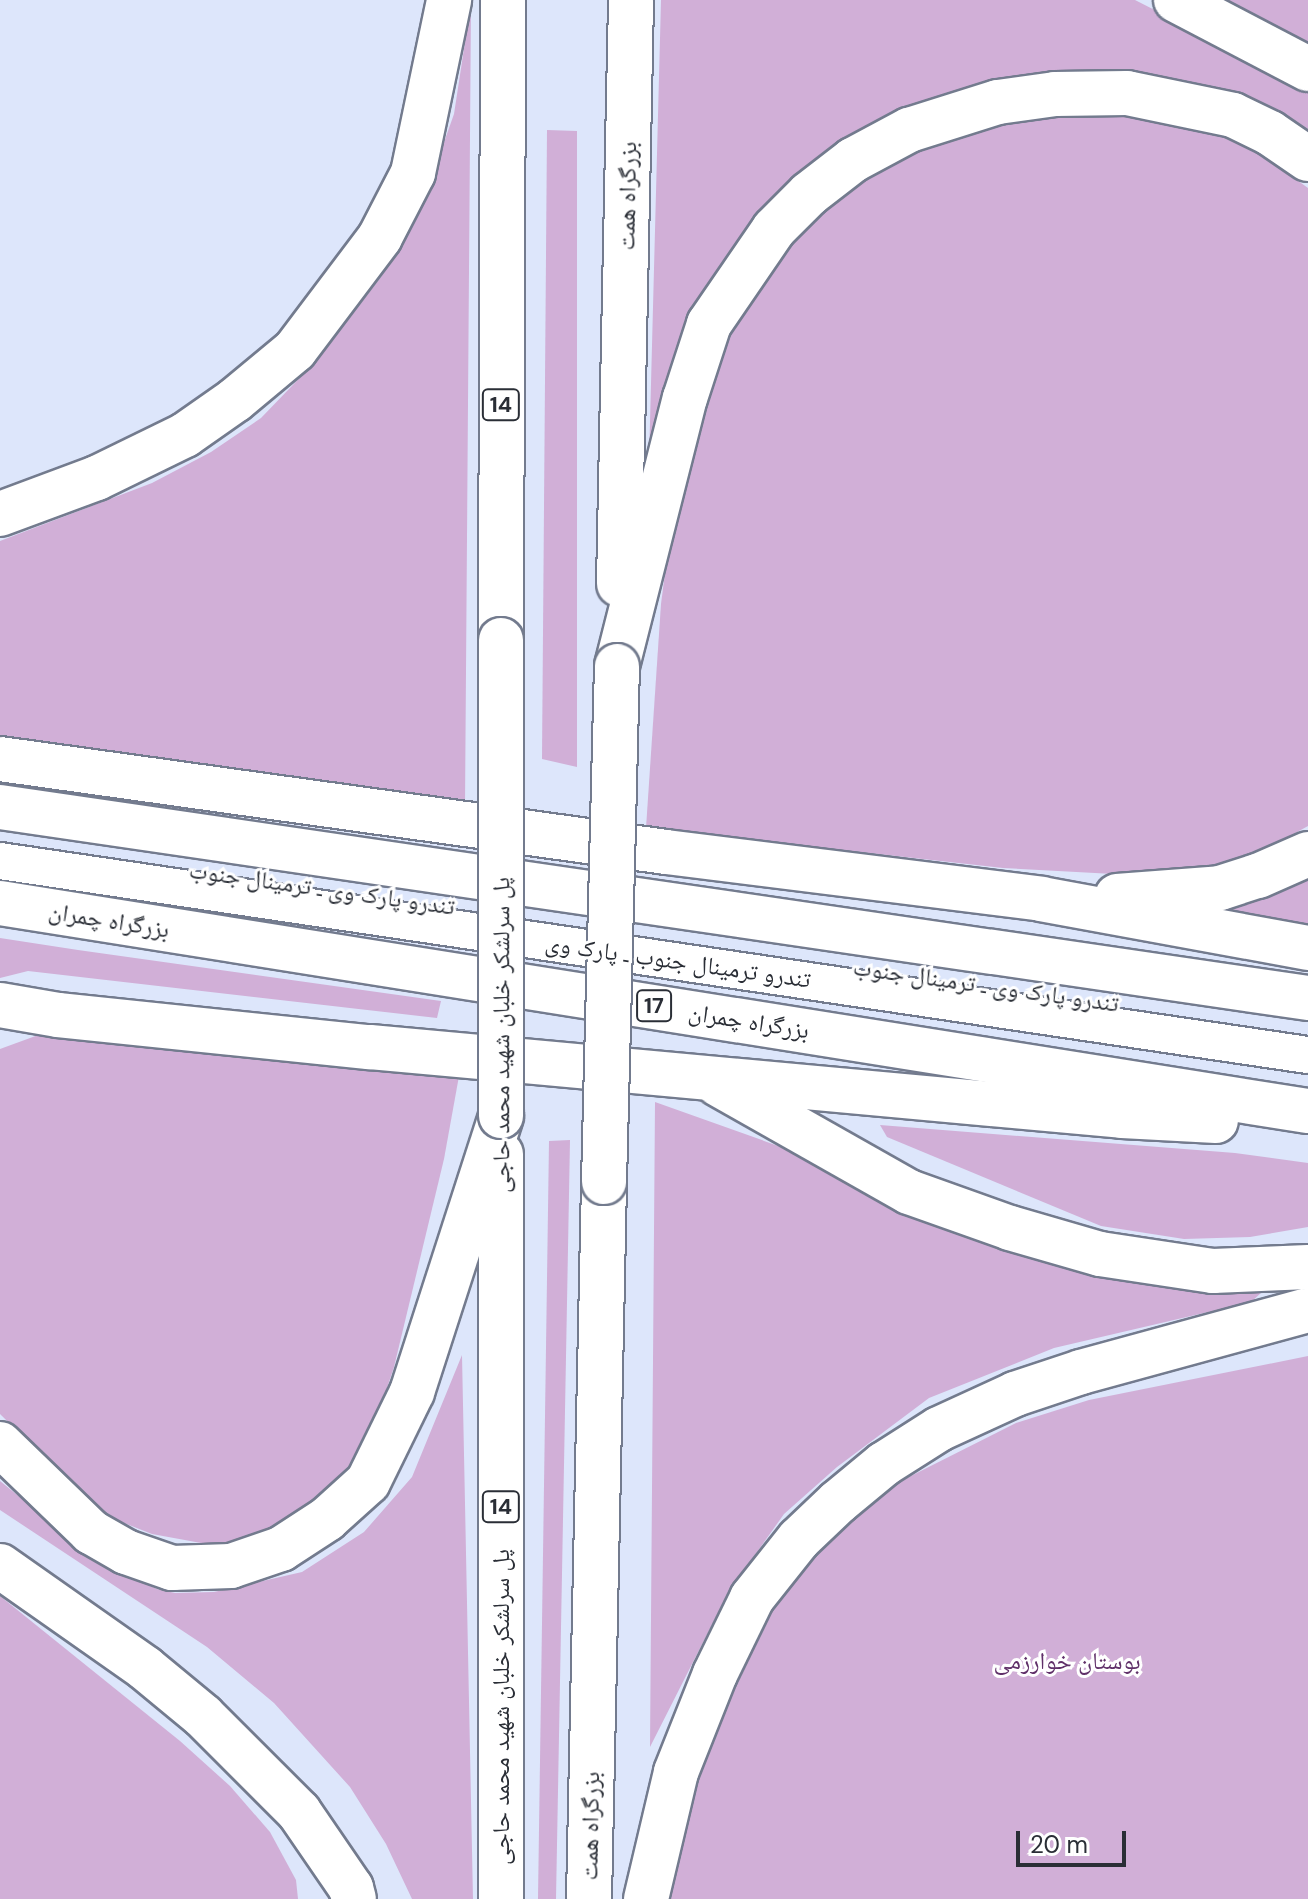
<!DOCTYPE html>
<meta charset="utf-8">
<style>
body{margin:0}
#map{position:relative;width:1308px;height:1899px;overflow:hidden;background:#dde6fb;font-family:"DM Sans","Noto Naskh Arabic",sans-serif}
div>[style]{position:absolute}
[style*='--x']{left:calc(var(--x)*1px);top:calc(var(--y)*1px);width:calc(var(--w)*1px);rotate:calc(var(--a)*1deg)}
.green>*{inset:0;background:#d1afd7}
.roads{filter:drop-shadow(2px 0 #737b8e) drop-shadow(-2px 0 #737b8e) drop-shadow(0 2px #737b8e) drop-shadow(0 -2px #737b8e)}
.minor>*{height:36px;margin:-18px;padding:0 18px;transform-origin:18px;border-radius:18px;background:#fff}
.highway>*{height:44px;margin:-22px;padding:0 22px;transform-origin:22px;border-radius:22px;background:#fff}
.bridges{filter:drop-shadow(2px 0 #737b8e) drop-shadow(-2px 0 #737b8e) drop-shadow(0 2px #737b8e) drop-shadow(0 -2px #737b8e)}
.highway-bridge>*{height:44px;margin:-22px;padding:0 22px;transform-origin:22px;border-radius:22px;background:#fff}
span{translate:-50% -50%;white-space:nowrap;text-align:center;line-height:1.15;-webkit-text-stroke:6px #fff;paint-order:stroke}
.shield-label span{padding:2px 6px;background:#fff;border:2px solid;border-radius:6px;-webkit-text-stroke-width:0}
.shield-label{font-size:22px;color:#2a2e36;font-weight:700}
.street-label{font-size:24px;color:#2a2e36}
.park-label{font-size:24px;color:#603069}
.scale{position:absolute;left:1016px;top:1831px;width:110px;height:36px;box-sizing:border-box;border:4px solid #2a2e36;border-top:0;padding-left:10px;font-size:24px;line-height:28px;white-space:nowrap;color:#2a2e36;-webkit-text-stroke:6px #fff;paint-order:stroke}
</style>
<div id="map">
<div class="green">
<div style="clip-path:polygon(661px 0,1135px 0,1308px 88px,1308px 129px,1222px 99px,881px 120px,806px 168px,757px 217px,648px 499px)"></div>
<div style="clip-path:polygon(1203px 0,1308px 0,1308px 55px)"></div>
<div style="clip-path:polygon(471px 3px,465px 806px,0 744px,0 541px,152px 483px,211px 452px,261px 418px,316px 361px,381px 277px,426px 193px,454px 114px)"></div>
<div style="clip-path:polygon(1090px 110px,1201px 121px,1252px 148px,1308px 188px,1308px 826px,1241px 863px,1202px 872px,1132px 875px,1003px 868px,646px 828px,661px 604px,674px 504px,714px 353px,776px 250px,887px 154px,989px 119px)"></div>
<div style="clip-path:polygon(547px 130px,577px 131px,577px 767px,542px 759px)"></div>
<div style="clip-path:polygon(1308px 871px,1308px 927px,1170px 905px)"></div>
<div style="clip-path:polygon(0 938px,78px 950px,441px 1001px,437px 1018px,28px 971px,0 978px)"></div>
<div style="clip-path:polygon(41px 1034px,459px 1076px,444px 1159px,394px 1367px,379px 1412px,360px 1454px,316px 1500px,274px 1529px,240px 1543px,212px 1545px,152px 1534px,119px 1521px,89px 1501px,0 1414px,0 1049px)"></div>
<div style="clip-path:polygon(655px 1102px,1177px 1288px,1261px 1293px,1251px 1302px,1054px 1348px,929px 1398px,837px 1467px,784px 1514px,728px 1593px,650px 1747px)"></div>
<div style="clip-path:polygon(880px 1125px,1235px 1153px,1308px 1163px,1308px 1227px,1250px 1237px,1184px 1239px,1101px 1226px,887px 1137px)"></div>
<div style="clip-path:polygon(570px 1140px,556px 1899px,538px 1899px,549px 1141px)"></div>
<div style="clip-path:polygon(462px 1355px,473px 1899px,412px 1899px,386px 1844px,350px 1787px,274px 1703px,207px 1647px,0 1510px,0 1481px,104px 1565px,157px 1589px,175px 1593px,214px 1592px,302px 1572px,364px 1532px,412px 1477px)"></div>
<div style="clip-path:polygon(1308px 1356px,1308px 1899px,663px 1899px,703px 1750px,778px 1593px,826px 1539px,891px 1486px,1016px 1423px,1089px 1400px)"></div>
<div style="clip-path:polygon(0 1596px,180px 1741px,230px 1786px,270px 1832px,296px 1880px,298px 1899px,0 1899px)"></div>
</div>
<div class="roads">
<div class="minor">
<div style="--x:0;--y:861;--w:1322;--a:8.44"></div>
</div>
<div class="highway">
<div style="--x:1176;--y:0;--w:149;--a:27.6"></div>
<div style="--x:0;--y:514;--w:103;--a:-20.4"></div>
<div style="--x:97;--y:478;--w:98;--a:-26"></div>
<div style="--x:185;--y:435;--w:61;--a:-35"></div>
<div style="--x:235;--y:400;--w:78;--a:-39.8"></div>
<div style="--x:295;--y:350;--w:141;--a:-53"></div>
<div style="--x:380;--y:237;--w:72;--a:-62.7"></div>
<div style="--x:413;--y:173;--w:177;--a:-78.2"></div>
<div style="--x:619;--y:584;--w:584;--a:-88.82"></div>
<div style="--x:501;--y:640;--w:640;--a:-89.82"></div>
<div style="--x:617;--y:666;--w:276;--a:-75.8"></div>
<div style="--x:685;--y:398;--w:78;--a:-72"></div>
<div style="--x:709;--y:324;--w:115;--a:-55.6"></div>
<div style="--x:774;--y:229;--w:49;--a:-45"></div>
<div style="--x:809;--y:194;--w:56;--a:-37.7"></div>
<div style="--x:853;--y:160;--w:64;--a:-28.2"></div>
<div style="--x:909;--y:130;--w:93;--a:-17.5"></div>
<div style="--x:998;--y:102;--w:58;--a:-8"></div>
<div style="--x:1055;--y:94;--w:72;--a:-0.8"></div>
<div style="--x:1127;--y:93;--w:108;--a:11.7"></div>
<div style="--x:1233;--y:115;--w:41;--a:25.9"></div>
<div style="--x:1270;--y:133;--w:46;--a:34.4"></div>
<div style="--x:0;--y:759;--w:672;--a:7.95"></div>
<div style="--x:666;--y:852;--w:378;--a:7.1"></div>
<div style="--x:1041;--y:899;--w:271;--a:10.4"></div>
<div style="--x:0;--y:807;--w:1322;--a:8.31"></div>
<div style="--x:1117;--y:896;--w:103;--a:-4.4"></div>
<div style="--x:1220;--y:888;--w:40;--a:-18"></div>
<div style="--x:1258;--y:876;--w:55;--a:-23.7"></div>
<div style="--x:0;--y:903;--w:1324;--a:9.04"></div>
<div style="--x:0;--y:1005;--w:59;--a:9.8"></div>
<div style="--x:58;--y:1015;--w:314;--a:5.9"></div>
<div style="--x:370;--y:1047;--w:755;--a:5.24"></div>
<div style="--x:1122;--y:1116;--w:94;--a:3"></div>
<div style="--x:718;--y:1084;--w:219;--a:29.5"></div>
<div style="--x:909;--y:1192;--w:107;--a:19.6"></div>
<div style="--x:1010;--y:1228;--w:94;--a:16.1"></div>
<div style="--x:1100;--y:1254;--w:114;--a:8.6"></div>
<div style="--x:1213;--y:1271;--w:95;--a:-2.4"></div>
<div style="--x:0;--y:1444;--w:127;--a:44"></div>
<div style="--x:91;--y:1532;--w:40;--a:29.7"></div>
<div style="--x:126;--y:1552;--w:49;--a:19.2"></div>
<div style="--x:172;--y:1568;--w:59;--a:-1.9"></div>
<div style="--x:231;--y:1566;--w:53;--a:-18.8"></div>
<div style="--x:281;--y:1549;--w:55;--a:-33.1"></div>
<div style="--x:327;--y:1519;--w:55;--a:-42.1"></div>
<div style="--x:368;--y:1482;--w:100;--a:-63.9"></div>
<div style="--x:412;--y:1392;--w:290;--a:-72.1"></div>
<div style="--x:0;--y:1566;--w:177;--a:35.1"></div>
<div style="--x:145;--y:1668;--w:75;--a:39.6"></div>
<div style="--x:203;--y:1716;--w:136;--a:45"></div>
<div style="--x:299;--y:1812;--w:92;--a:55.6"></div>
<div style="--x:351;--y:1888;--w:11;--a:75"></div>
<div style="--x:501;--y:1899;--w:745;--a:-90"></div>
<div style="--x:589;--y:1899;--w:717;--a:-88.8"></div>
<div style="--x:646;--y:1899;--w:130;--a:-76.7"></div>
<div style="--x:676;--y:1772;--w:105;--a:-68.3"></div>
<div style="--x:715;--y:1674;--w:85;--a:-64"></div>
<div style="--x:752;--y:1598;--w:75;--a:-51.5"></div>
<div style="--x:799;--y:1539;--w:54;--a:-43.5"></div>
<div style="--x:838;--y:1502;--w:60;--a:-39.6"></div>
<div style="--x:884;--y:1464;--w:65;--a:-32.5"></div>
<div style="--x:939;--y:1429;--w:84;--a:-24.7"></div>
<div style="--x:1015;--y:1394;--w:70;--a:-18.4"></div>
<div style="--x:1081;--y:1372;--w:235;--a:-15.3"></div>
</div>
</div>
<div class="bridges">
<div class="highway-bridge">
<div style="--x:501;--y:1116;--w:476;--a:-90"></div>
<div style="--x:604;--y:1182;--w:516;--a:-88.56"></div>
</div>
</div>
<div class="shield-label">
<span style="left:501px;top:405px">14</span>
<span style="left:654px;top:1006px">17</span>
<span style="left:501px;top:1507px">14</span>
</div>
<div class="street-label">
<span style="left:627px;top:196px;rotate:-89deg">بزرگراه همت</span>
<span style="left:322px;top:888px;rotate:8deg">تندرو پارک وی ـ ترمینال جنوب</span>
<span style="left:109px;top:920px;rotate:9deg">بزرگراه چمران</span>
<span style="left:678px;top:961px;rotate:8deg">تندرو ترمینال جنوب ـ پارک وی</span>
<span style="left:986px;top:985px;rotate:8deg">تندرو پارک وی ـ ترمینال جنوب</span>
<span style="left:749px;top:1021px;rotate:9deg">بزرگراه چمران</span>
<span style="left:501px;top:1035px;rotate:-90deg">پل سرلشکر خلبان شهید محمد حاجی</span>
<span style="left:501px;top:1707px;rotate:-90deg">پل سرلشکر خلبان شهید محمد حاجی</span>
<span style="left:590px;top:1826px;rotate:-89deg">بزرگراه همت</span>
</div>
<div class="park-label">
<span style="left:1067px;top:1661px">بوستان خوارزمی</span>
</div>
<div class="scale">20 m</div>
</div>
